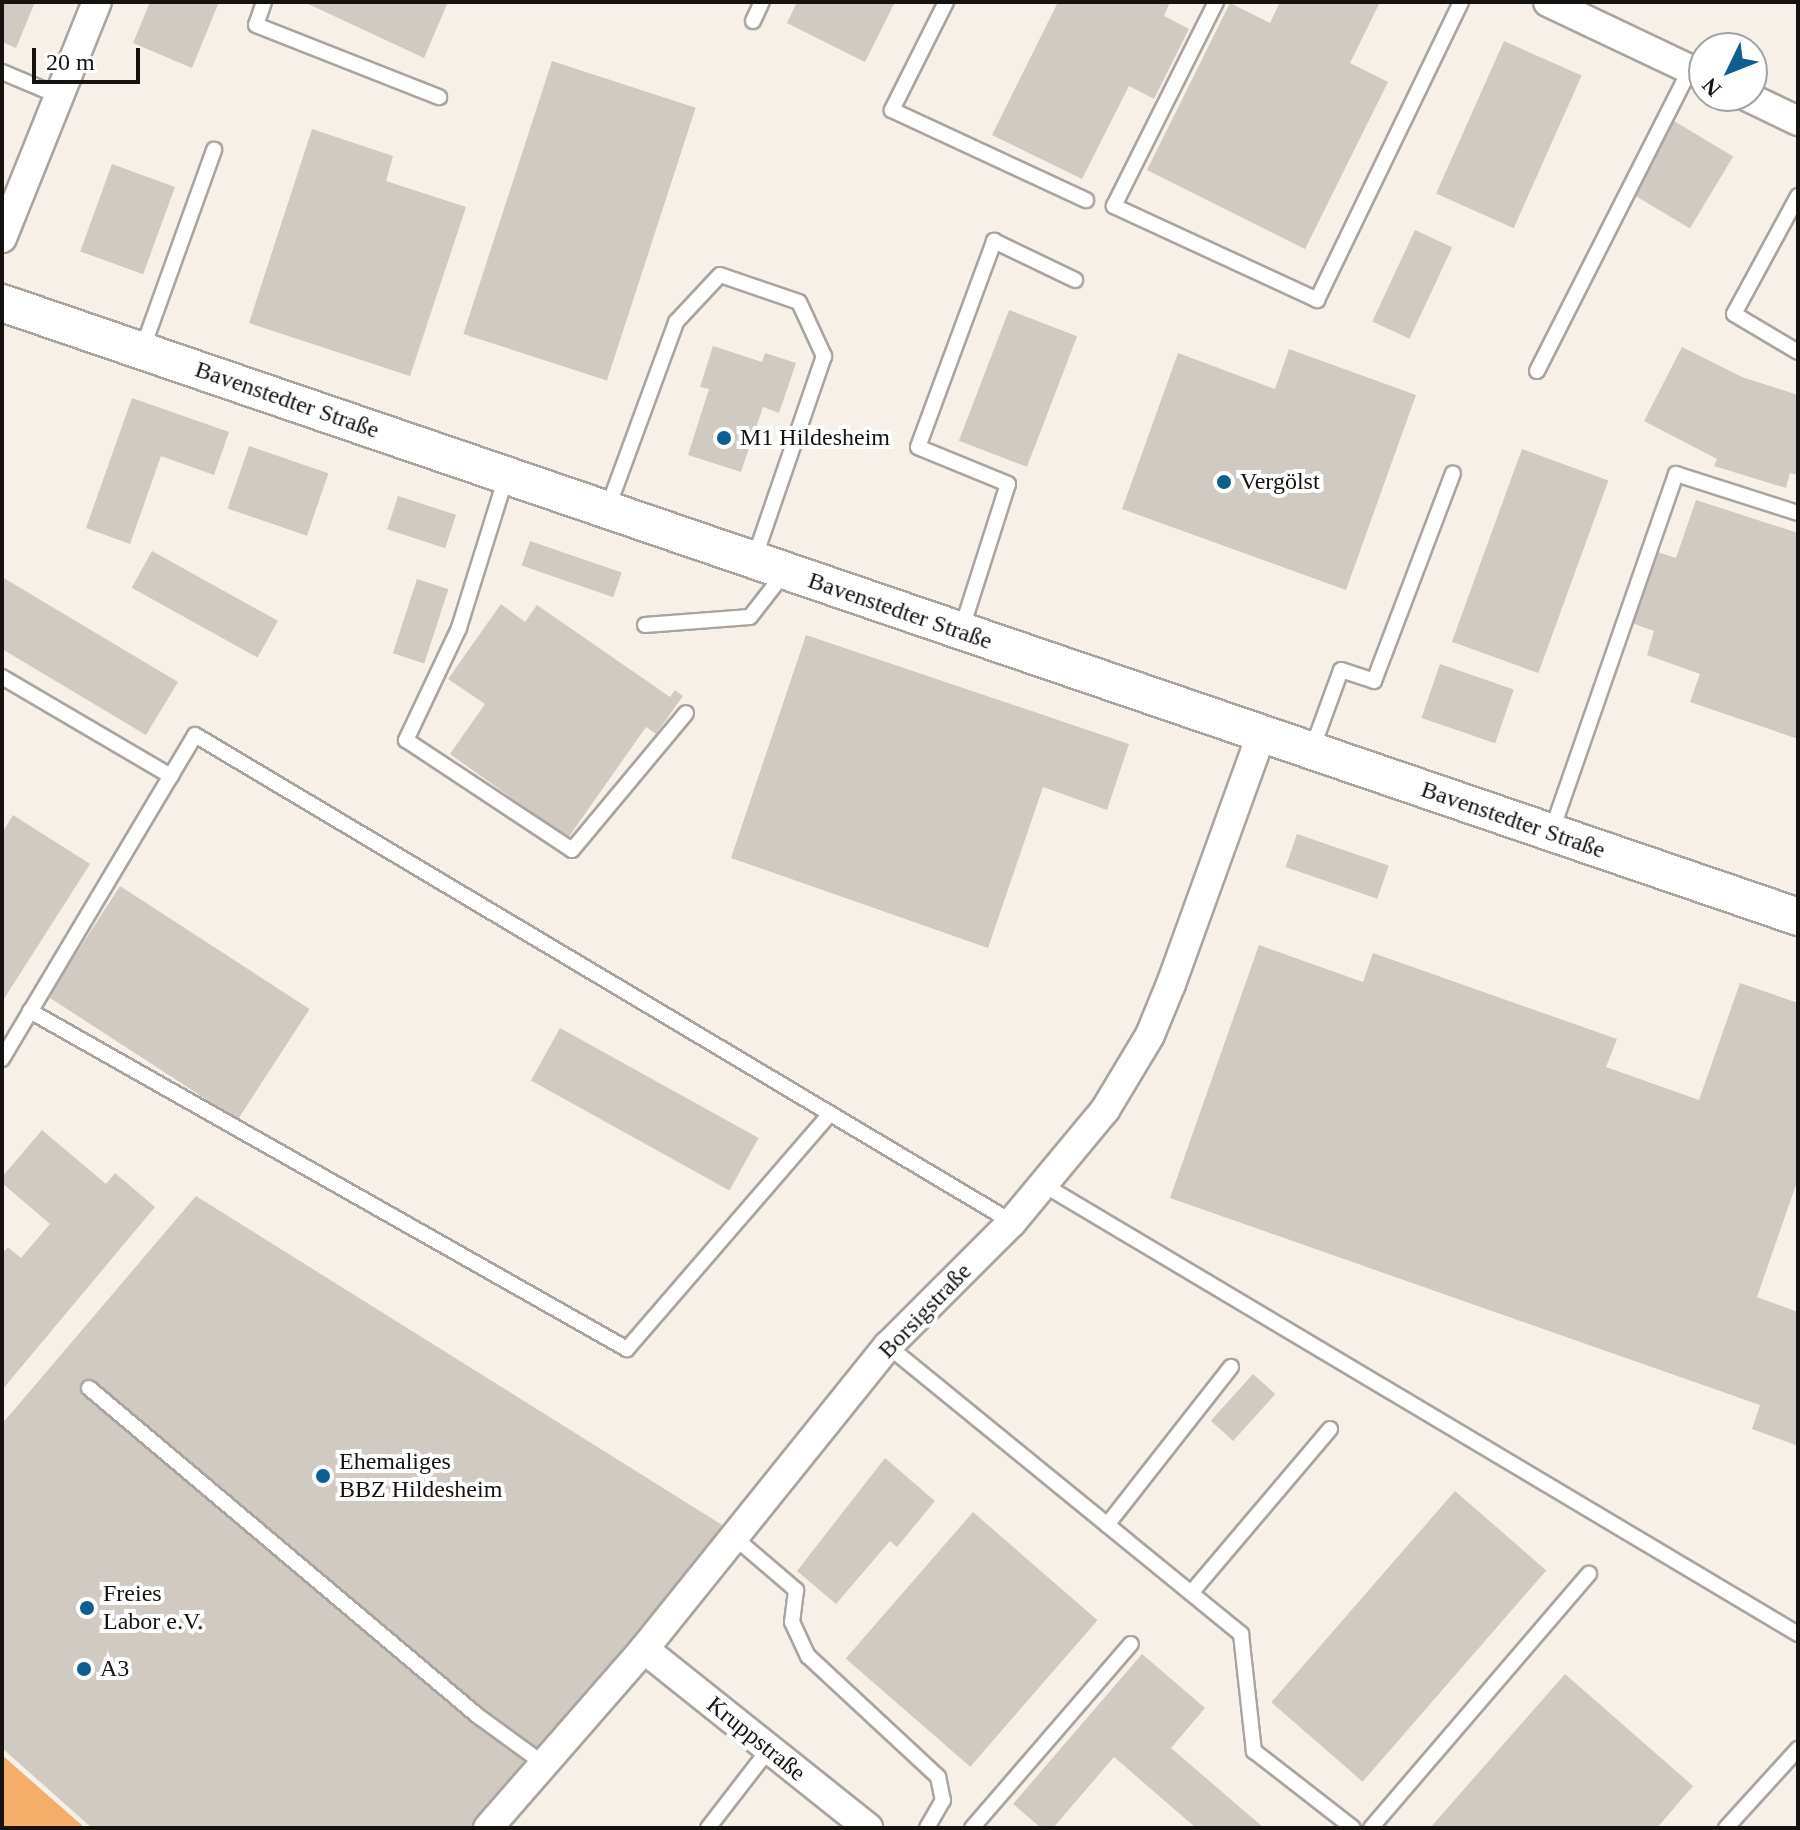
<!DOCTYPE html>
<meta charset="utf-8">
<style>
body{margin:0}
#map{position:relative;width:1800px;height:1830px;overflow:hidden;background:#f7f0e9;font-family:Georgia,serif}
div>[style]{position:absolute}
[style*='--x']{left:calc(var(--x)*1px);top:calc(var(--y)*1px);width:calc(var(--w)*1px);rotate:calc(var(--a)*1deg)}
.green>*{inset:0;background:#f4ae6a}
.building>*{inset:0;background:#d1cac3;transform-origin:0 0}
.roads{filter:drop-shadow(2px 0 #aba49e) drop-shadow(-2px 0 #aba49e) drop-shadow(0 2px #aba49e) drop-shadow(0 -2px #aba49e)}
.service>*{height:14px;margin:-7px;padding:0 7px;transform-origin:7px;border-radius:7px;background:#fff}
.minor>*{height:28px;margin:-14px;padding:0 14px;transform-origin:14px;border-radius:14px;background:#fff}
.tertiary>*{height:36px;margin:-18px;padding:0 18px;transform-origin:18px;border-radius:18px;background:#fff}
.dots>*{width:22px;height:22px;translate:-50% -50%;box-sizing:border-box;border:4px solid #fff;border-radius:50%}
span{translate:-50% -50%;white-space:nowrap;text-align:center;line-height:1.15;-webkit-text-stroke:8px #fff;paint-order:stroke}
.street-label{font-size:24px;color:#151310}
.poi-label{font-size:24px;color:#151310}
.left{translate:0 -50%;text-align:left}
.frame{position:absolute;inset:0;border:4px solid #151310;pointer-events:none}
.north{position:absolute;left:1688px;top:32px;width:80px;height:80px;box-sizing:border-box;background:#fff;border:2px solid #a1a19f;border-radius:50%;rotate:227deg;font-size:22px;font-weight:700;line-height:32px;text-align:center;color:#151310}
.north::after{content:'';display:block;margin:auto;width:28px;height:36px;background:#0f5e91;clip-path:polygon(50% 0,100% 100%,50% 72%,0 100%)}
.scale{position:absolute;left:32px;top:48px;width:108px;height:36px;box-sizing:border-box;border:4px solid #151310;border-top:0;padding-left:10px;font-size:24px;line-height:28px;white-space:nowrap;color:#151310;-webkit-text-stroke:6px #fff;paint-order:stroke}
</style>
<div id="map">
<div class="green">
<div style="clip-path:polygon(2px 1755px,85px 1828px,2px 1828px)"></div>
</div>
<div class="building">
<div style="clip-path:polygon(2px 2px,35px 2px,16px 48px,2px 42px)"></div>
<div style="clip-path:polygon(150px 2px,219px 2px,192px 68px,133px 43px)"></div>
<div style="clip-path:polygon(304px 2px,448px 2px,424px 58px)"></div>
<div style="clip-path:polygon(797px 2px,895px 2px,865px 62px,787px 23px)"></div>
<div style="clip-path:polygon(1058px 2px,1170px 2px,1164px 16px,1189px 29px,1154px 99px,1129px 86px,1082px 179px,992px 135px)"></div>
<div style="clip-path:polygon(1280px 2px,1380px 2px,1350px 63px,1388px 82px,1305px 249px,1147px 170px,1230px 3px,1270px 23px)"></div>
<div style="left:1504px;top:41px;width:85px;height:167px;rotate:24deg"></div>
<div style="left:552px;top:61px;width:151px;height:287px;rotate:18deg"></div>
<div style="left:1674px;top:121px;width:69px;height:84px;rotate:31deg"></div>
<div style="clip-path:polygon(312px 129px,393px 156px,386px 181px,466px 207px,410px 376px,249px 323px)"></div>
<div style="left:112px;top:164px;width:67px;height:93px;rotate:20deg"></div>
<div style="left:1415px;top:230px;width:41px;height:101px;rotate:25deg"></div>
<div style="left:1009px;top:310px;width:73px;height:140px;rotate:21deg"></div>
<div style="clip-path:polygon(713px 346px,762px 362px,765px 353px,796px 363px,779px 413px,763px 407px,741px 472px,688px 455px,709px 389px,700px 387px)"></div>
<div style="clip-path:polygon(1682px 347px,1742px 377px,1798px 395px,1798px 475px,1790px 473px,1786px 488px,1714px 466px,1717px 459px,1644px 421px)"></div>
<div style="clip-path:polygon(1289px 349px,1416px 395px,1346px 590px,1122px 509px,1178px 353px,1275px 389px)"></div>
<div style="clip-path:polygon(132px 398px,229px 432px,214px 475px,161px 456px,130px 544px,86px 528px)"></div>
<div style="left:249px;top:446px;width:84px;height:66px;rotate:19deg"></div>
<div style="left:1522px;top:449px;width:92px;height:205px;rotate:20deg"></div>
<div style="left:398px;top:496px;width:61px;height:35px;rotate:18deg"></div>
<div style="clip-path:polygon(1696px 500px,1798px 533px,1798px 739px,1690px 702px,1700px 674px,1647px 655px,1654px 631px,1629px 622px,1655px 551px,1676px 558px)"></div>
<div style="left:530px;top:541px;width:97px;height:26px;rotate:19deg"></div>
<div style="left:152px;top:551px;width:144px;height:42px;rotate:29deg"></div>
<div style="clip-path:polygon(2px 577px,178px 682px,146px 735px,2px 649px)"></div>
<div style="left:417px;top:579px;width:33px;height:78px;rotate:18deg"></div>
<div style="clip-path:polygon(501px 604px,525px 622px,537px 605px,670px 697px,675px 690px,683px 696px,656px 734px,646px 727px,568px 838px,450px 754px,485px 704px,448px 679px)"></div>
<div style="clip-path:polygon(806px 635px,1129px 744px,1107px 810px,1043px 787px,988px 948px,731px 858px)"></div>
<div style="left:1440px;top:664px;width:78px;height:57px;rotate:19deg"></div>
<div style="clip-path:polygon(13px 815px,90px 864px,2px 1002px,2px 833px)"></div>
<div style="left:1297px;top:834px;width:97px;height:35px;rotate:19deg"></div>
<div style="left:120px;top:886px;width:226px;height:132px;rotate:33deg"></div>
<div style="clip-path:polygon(1259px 945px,1363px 982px,1373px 953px,1617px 1039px,1606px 1067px,1699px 1100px,1740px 983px,1798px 1003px,1798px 1179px,1757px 1297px,1798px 1312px,1798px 1446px,1752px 1429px,1760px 1405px,1170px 1198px)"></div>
<div style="left:560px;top:1028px;width:227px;height:60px;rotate:29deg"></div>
<div style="clip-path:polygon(42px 1130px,106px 1184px,115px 1173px,155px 1207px,2px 1390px,2px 1254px,8px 1247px,21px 1258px,50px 1224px,2px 1183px,2px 1177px)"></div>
<div style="clip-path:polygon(196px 1196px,727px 1528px,473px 1828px,92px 1828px,2px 1748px,2px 1424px)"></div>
<div style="left:1253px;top:1374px;width:30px;height:63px;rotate:42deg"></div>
<div style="clip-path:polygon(885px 1458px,935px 1501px,897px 1547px,890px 1541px,836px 1604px,797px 1571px)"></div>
<div style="left:1455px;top:1491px;width:121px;height:280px;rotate:41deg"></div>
<div style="left:973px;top:1512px;width:165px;height:194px;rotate:41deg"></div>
<div style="clip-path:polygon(1142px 1654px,1205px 1708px,1171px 1748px,1264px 1828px,1196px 1828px,1114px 1757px,1053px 1828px,1041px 1828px,1013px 1804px)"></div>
<div style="clip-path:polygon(1565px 1674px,1693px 1786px,1657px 1828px,1430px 1828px)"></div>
</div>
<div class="roads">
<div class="service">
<div style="--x:264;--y:2;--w:24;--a:109"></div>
<div style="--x:256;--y:25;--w:197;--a:21.5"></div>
<div style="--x:946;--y:2;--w:121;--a:116.6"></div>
<div style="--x:892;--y:110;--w:214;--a:24.9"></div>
<div style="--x:1216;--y:2;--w:228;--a:116.6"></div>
<div style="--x:1114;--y:206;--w:224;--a:24.8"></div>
<div style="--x:1317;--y:300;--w:331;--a:-64.2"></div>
<div style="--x:753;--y:21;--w:21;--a:-65"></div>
<div style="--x:2;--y:72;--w:62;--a:22.8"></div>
<div style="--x:1798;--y:196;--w:134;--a:118.5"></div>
<div style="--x:1734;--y:314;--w:74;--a:30.7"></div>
<div style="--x:142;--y:350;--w:213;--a:-70.2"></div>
<div style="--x:1537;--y:371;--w:339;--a:-63.1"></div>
<div style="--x:506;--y:477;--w:158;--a:107.3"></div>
<div style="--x:459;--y:628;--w:124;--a:115.3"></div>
<div style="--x:406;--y:740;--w:199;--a:33.5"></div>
<div style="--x:572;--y:850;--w:178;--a:-50.2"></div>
<div style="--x:607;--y:510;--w:200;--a:-69.8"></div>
<div style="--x:676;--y:322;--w:64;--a:-46.9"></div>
<div style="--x:720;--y:275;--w:83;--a:18.9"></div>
<div style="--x:799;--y:302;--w:60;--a:65.2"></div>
<div style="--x:824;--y:356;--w:215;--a:109"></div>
<div style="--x:645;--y:625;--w:105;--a:-4.4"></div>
<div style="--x:750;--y:617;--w:57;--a:-52.1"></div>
<div style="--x:961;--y:631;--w:154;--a:-72.3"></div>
<div style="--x:1008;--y:484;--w:97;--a:-157.7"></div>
<div style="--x:918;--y:447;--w:220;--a:-69.7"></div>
<div style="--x:994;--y:241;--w:90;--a:25.7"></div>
<div style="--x:2;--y:677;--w:196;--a:30.4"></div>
<div style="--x:1311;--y:752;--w:87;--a:-69.9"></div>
<div style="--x:1341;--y:670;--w:35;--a:18"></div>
<div style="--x:1374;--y:681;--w:222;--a:-69.2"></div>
<div style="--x:1551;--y:833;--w:380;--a:-70.8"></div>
<div style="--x:1676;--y:474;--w:128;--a:17.7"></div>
<div style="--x:30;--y:1011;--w:686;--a:29.52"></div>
<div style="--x:627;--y:1349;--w:311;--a:-49.2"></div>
<div style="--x:2;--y:1059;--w:377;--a:-59.2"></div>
<div style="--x:195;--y:735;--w:951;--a:30.8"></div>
<div style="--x:1044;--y:1185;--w:878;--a:30.77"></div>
<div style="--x:888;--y:1346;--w:456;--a:39.2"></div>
<div style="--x:1241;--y:1634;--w:118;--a:83.7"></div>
<div style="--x:1254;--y:1751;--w:125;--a:37.9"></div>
<div style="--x:89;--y:1388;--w:509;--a:40.14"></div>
<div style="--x:478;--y:1716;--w:82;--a:36"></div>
<div style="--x:1107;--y:1525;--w:201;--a:-51.9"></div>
<div style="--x:734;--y:1537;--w:82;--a:40.5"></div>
<div style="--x:796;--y:1590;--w:32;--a:97"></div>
<div style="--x:792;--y:1622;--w:38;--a:65"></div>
<div style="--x:808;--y:1656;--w:178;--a:42.9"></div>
<div style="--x:938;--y:1777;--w:24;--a:78"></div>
<div style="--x:943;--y:1800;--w:32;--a:120"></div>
<div style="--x:1191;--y:1593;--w:215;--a:-49.7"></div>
<div style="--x:708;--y:1828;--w:100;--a:-52.3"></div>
<div style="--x:972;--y:1828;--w:243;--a:-49.2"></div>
<div style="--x:1371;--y:1828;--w:335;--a:-49.4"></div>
<div style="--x:1726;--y:1828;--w:107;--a:-47.7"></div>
</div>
<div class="minor">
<div style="--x:1548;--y:2;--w:173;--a:25.4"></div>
<div style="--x:1746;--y:96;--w:58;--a:25.7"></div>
<div style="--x:2;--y:238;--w:254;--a:-68.1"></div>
<div style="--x:644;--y:1649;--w:287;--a:38.6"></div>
<div style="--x:488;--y:1828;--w:237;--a:-48.9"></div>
<div style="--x:644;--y:1649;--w:389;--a:-51.2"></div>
<div style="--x:888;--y:1346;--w:175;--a:-45"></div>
<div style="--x:1012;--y:1222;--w:146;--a:-50.3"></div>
<div style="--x:1105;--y:1110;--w:87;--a:-59"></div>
<div style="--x:1150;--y:1035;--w:55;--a:-67.6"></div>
<div style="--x:1171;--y:984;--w:265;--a:-70.1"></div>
</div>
<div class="tertiary">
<div style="--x:2;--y:303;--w:1898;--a:18.87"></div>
</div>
</div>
<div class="dots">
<div style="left:724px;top:438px;background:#0f5e91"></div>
<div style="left:1224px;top:482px;background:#0f5e91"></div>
<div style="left:323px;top:1476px;background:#0f5e91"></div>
<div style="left:87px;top:1608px;background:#0f5e91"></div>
<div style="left:84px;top:1669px;background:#0f5e91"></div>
</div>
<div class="street-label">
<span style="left:287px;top:400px;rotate:19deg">Bavenstedter Straße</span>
<span style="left:900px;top:611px;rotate:19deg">Bavenstedter Straße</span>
<span style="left:1513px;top:820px;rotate:19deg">Bavenstedter Straße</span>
<span style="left:925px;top:1311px;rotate:-46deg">Borsigstraße</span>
<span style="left:756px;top:1739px;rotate:39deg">Kruppstraße</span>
</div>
<div class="poi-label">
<span class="left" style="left:740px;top:438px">M1 Hildesheim</span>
<span class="left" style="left:1240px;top:482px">Vergölst</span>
<span class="left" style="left:339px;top:1476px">Ehemaliges<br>BBZ Hildesheim</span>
<span class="left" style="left:103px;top:1608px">Freies<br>Labor e.V.</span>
<span class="left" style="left:100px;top:1669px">A3</span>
</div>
<div class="frame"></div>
<div class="north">N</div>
<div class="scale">20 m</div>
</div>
